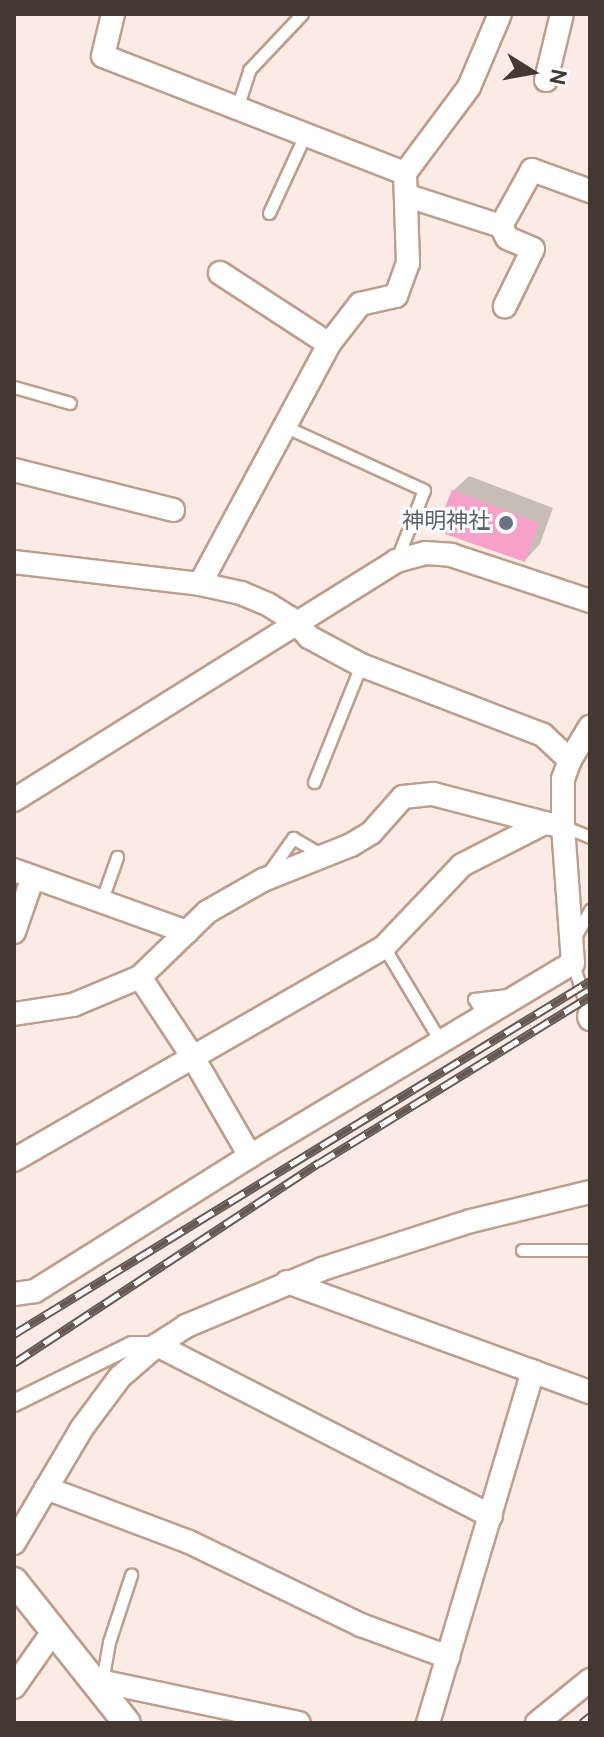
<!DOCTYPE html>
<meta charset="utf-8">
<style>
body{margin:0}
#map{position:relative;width:604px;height:1737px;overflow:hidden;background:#faece5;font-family:Overpass,"Noto Sans JP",sans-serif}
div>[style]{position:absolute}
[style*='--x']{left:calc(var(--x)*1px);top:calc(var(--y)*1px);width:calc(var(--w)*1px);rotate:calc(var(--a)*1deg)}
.shadow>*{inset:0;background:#0003}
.building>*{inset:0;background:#f7a1c9}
.roads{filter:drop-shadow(2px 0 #bd9e8e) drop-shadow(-2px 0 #bd9e8e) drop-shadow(0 2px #bd9e8e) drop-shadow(0 -2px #bd9e8e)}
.service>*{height:11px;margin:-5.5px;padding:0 5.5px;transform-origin:5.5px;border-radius:5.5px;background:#fff}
.pedestrian>*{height:16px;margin:-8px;padding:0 8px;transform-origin:8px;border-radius:8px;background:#fff}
.minor>*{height:22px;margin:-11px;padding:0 11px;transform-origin:11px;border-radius:11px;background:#fff}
.tertiary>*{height:26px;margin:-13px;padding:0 13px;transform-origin:13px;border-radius:13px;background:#fff}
.rail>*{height:9px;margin-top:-4.5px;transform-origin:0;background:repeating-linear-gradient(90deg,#fdfdfd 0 18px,#665952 0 36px);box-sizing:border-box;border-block:2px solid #665952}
.dots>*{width:22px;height:22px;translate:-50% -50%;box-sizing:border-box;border:4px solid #fdfdfd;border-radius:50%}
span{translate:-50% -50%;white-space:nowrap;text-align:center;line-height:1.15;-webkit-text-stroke:6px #fdfdfd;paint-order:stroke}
.worship-label{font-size:22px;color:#5b616d}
.right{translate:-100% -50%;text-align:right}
.frame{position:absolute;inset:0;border:16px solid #453831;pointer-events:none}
.north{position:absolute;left:492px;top:32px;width:80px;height:80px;-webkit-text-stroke:6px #fdfdfd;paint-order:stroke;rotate:101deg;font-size:22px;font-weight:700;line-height:32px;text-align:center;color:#453831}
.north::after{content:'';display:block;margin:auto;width:28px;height:36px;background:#453831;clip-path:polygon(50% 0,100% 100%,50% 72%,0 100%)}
</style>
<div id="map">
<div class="shadow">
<div style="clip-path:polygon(469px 476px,553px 508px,540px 544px,525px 560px,453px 517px,453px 491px)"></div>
</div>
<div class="building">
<div style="clip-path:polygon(452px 490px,539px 523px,525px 562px,445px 534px,450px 518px,442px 515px)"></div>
</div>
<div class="roads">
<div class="service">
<div style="--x:237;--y:108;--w:40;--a:-72"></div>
<div style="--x:249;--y:70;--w:77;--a:-46.6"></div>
<div style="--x:269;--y:213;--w:86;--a:-65.2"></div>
<div style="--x:14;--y:387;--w:58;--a:15.9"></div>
<div style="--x:284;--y:426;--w:154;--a:24.6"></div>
<div style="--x:424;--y:490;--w:76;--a:111.5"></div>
<div style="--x:314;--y:782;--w:126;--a:-68.1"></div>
<div style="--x:563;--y:826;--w:29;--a:22"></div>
<div style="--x:266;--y:876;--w:47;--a:-54.6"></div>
<div style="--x:293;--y:838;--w:36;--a:30"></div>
<div style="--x:101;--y:902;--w:48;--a:-70.4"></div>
<div style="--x:575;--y:937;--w:31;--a:-61"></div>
<div style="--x:384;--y:947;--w:113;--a:59.1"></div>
<div style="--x:573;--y:963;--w:55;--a:73.2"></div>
<div style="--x:485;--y:1017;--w:21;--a:-121"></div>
<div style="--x:474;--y:999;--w:34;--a:-7"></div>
<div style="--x:522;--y:1250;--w:68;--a:0"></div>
<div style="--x:102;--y:1682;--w:41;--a:-80.1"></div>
<div style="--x:109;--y:1642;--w:71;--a:-71.8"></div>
</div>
<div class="pedestrian">
<div style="--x:14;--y:1403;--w:131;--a:-26.2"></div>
<div style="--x:132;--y:1345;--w:25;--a:0"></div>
</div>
<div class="minor">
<div style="--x:113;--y:14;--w:43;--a:103.4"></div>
<div style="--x:103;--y:56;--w:324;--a:21.2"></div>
<div style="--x:405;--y:173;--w:107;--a:-53.3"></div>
<div style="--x:469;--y:87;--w:79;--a:-67"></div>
<div style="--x:546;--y:80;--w:68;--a:-76.4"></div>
<div style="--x:408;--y:196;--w:98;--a:17.9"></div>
<div style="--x:501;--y:226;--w:64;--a:-61"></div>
<div style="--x:532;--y:170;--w:62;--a:19.9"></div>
<div style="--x:501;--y:226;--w:13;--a:63"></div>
<div style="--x:507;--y:238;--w:28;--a:23"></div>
<div style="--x:533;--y:249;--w:64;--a:116.2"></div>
<div style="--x:220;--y:273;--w:130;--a:33.1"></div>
<div style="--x:14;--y:470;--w:164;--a:14.1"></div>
<div style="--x:14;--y:562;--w:187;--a:6.7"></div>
<div style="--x:200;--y:584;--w:42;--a:12.4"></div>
<div style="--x:241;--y:593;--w:30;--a:23"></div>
<div style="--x:269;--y:605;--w:31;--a:32"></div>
<div style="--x:295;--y:621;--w:21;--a:49"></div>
<div style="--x:309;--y:637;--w:59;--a:28.3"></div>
<div style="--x:361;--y:665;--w:195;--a:21"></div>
<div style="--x:543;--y:735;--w:37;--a:43"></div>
<div style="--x:570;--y:760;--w:39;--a:-59"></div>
<div style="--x:200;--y:584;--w:272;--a:-61.7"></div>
<div style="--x:329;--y:344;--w:51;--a:-52.2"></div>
<div style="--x:360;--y:304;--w:37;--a:-13"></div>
<div style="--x:396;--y:296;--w:35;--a:-70"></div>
<div style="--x:408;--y:263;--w:90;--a:-91.9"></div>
<div style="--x:14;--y:800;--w:451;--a:-32"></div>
<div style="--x:396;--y:561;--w:30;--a:-15"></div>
<div style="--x:425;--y:553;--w:26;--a:4"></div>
<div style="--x:451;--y:555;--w:146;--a:18.3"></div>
<div style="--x:14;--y:870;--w:184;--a:19.7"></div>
<div style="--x:14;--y:932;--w:58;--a:-70.9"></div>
<div style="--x:140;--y:977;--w:98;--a:56.6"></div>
<div style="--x:194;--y:1059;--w:112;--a:60"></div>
<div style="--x:14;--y:1014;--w:60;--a:-8.7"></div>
<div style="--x:73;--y:1005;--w:73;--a:-22.7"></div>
<div style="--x:140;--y:977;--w:93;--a:-44.1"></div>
<div style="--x:207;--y:912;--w:64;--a:-29.7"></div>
<div style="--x:263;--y:880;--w:95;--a:-21.7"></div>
<div style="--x:351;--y:845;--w:23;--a:-31"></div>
<div style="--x:371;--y:833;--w:48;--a:-48.4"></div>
<div style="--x:403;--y:797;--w:30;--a:-6"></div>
<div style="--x:433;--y:794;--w:115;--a:14.6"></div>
<div style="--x:589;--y:1016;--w:3;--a:72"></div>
<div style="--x:14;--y:1160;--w:427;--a:-29.9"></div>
<div style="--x:384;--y:947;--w:113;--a:-46.4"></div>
<div style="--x:462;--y:865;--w:92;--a:-27.1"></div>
<div style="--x:544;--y:823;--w:19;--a:9"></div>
<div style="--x:287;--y:1282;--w:322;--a:20"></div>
<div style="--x:14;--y:1294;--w:21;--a:-8"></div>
<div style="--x:35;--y:1291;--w:254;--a:-32.1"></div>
<div style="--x:250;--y:1156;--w:376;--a:-30.9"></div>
<div style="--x:573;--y:963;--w:137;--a:-94.2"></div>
<div style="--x:563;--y:826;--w:47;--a:-90"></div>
<div style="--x:563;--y:779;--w:20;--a:-70"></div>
<div style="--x:157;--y:1345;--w:375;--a:27.1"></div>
<div style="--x:46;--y:1488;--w:153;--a:20.7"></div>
<div style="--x:189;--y:1542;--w:191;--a:25.8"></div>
<div style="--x:361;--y:1625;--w:93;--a:20.2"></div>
<div style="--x:14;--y:1543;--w:134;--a:-59.4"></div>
<div style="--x:82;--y:1428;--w:64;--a:-53.3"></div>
<div style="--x:120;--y:1377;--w:49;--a:-40.9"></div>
<div style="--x:157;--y:1345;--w:35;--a:-33"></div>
<div style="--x:186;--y:1326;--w:147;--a:-22.7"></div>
<div style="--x:322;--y:1269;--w:157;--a:-17.9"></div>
<div style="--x:471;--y:1221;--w:122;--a:-13.7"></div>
<div style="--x:95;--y:1680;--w:208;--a:11.9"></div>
<div style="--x:14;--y:1687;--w:66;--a:-54.9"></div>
<div style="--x:428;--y:1723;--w:367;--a:-73.4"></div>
<div style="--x:537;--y:1723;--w:68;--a:-39.1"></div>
</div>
<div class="tertiary">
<div style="--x:14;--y:1581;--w:181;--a:51.5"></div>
</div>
</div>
<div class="rail">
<div style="--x:14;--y:1334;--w:676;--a:-31.5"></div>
<div style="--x:14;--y:1363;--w:365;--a:-33.3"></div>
<div style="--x:319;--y:1163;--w:318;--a:-31.6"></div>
<div style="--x:582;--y:1723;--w:11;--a:-41"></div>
</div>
<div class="dots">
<div style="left:506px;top:523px;background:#6b7280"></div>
</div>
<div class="worship-label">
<span class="right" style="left:490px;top:523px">神明神社</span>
</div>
<div class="frame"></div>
<div class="north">N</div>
</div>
